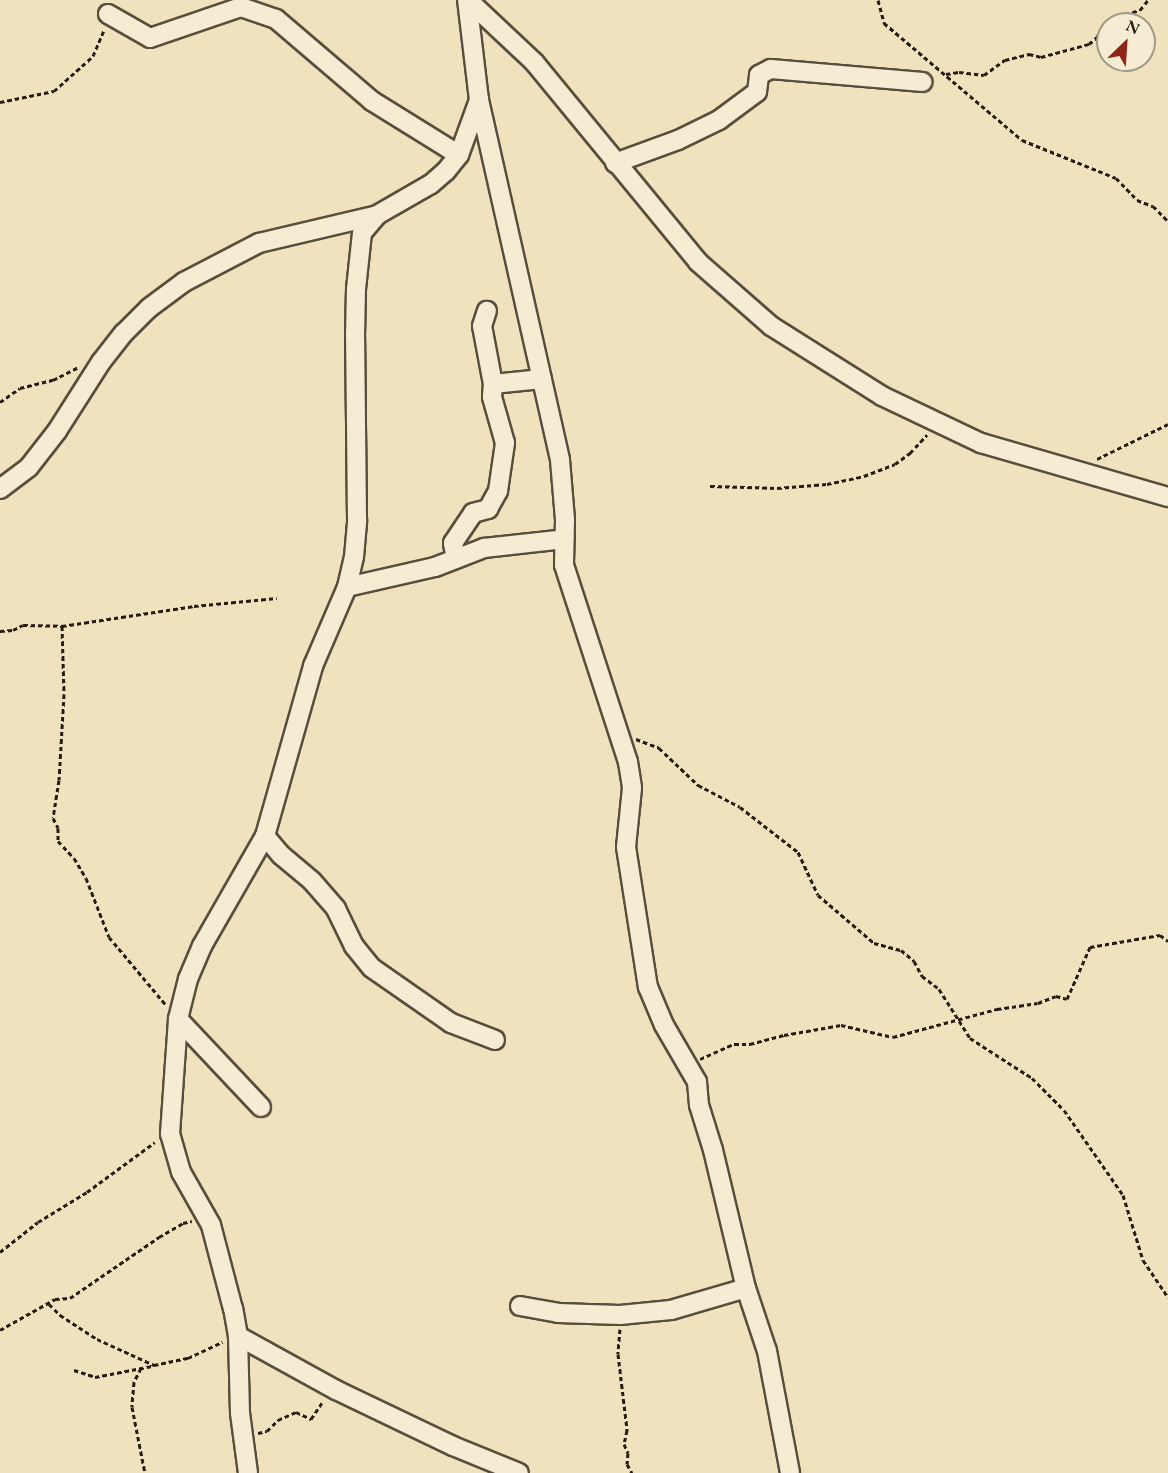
<!DOCTYPE html>
<style>
body{margin:0}
#map{position:relative;width:1168px;height:1473px;overflow:hidden;background:#efe2bc;font-family:"EB Garamond",serif}
div>[style]{position:absolute}
[style*='--x']{left:calc(var(--x)*1px);top:calc(var(--y)*1px);width:calc(var(--w)*1px);rotate:calc(var(--a)*1deg)}
.path>*{height:3px;margin-top:-1.5px;transform-origin:0;background:repeating-linear-gradient(90deg,#261c13 0 4.5px,transparent 0 7.5px)}
.roads{filter:drop-shadow(2px 0 #584e3d) drop-shadow(-2px 0 #584e3d) drop-shadow(0 2px #584e3d) drop-shadow(0 -2px #584e3d)}
.minor>*{height:18px;margin:-9px;padding:0 9px;transform-origin:9px;border-radius:9px;background:#f5ecd3}
span{translate:-50% -50%;white-space:nowrap;text-align:center;line-height:1.15;-webkit-text-stroke:5px #f5ecd3;paint-order:stroke}
.north{position:absolute;left:1096px;top:12px;width:60px;height:60px;box-sizing:border-box;background:#f5ecd3;border:2px solid #a29986;border-radius:50%;rotate:25deg;font-size:16px;font-weight:700;line-height:24px;text-align:center;color:#261c13}
.north::after{content:'';display:block;margin:auto;width:21px;height:27px;background:#8f2418;clip-path:polygon(50% 0,100% 100%,50% 72%,0 100%)}
</style>
<div id="map">
<div class="path">
<div style="--x:878;--y:0;--w:24;--a:75"></div>
<div style="--x:884;--y:23;--w:181;--a:40.3"></div>
<div style="--x:1022;--y:140;--w:101;--a:22"></div>
<div style="--x:1116;--y:178;--w:30;--a:46"></div>
<div style="--x:1137;--y:200;--w:17;--a:21"></div>
<div style="--x:1153;--y:206;--w:21;--a:45"></div>
<div style="--x:946;--y:74;--w:13;--a:-9"></div>
<div style="--x:959;--y:72;--w:25;--a:7"></div>
<div style="--x:984;--y:75;--w:26;--a:-36"></div>
<div style="--x:1005;--y:60;--w:25;--a:-14"></div>
<div style="--x:1029;--y:54;--w:12;--a:14"></div>
<div style="--x:1041;--y:57;--w:50;--a:-15.2"></div>
<div style="--x:1089;--y:44;--w:11;--a:-41"></div>
<div style="--x:1097;--y:37;--w:13;--a:-61"></div>
<div style="--x:1103;--y:26;--w:17;--a:-31"></div>
<div style="--x:1118;--y:17;--w:23;--a:-18"></div>
<div style="--x:1140;--y:10;--w:13;--a:-51"></div>
<div style="--x:0;--y:102;--w:55;--a:-11.5"></div>
<div style="--x:54;--y:91;--w:52;--a:-41.9"></div>
<div style="--x:93;--y:56;--w:28;--a:-67"></div>
<div style="--x:0;--y:402;--w:24;--a:-35"></div>
<div style="--x:20;--y:388;--w:34;--a:-14"></div>
<div style="--x:53;--y:380;--w:29;--a:-27"></div>
<div style="--x:1097;--y:459;--w:79;--a:-26.2"></div>
<div style="--x:710;--y:486;--w:67;--a:1.7"></div>
<div style="--x:777;--y:488;--w:50;--a:-4.6"></div>
<div style="--x:827;--y:484;--w:38;--a:-12"></div>
<div style="--x:864;--y:476;--w:33;--a:-21"></div>
<div style="--x:895;--y:464;--w:19;--a:-36"></div>
<div style="--x:910;--y:453;--w:25;--a:-47"></div>
<div style="--x:62;--y:626;--w:68;--a:88.3"></div>
<div style="--x:64;--y:694;--w:86;--a:93.3"></div>
<div style="--x:59;--y:780;--w:38;--a:99"></div>
<div style="--x:53;--y:818;--w:11;--a:63"></div>
<div style="--x:58;--y:828;--w:13;--a:90"></div>
<div style="--x:58;--y:841;--w:23;--a:47"></div>
<div style="--x:74;--y:858;--w:23;--a:59"></div>
<div style="--x:86;--y:878;--w:63;--a:68.7"></div>
<div style="--x:109;--y:937;--w:89;--a:50"></div>
<div style="--x:0;--y:631;--w:13;--a:-4"></div>
<div style="--x:13;--y:630;--w:11;--a:-27"></div>
<div style="--x:23;--y:625;--w:39;--a:1"></div>
<div style="--x:62;--y:626;--w:134;--a:-8.6"></div>
<div style="--x:194;--y:606;--w:83;--a:-5.5"></div>
<div style="--x:636;--y:739;--w:25;--a:21"></div>
<div style="--x:659;--y:748;--w:54;--a:43.5"></div>
<div style="--x:698;--y:785;--w:47;--a:27.6"></div>
<div style="--x:740;--y:807;--w:73;--a:37.8"></div>
<div style="--x:798;--y:852;--w:47;--a:65.1"></div>
<div style="--x:818;--y:895;--w:74;--a:40.6"></div>
<div style="--x:874;--y:943;--w:28;--a:15"></div>
<div style="--x:901;--y:950;--w:17;--a:40"></div>
<div style="--x:914;--y:961;--w:17;--a:62"></div>
<div style="--x:922;--y:976;--w:21;--a:37"></div>
<div style="--x:939;--y:989;--w:58;--a:57.7"></div>
<div style="--x:970;--y:1038;--w:74;--a:32.8"></div>
<div style="--x:1032;--y:1078;--w:45;--a:45"></div>
<div style="--x:1064;--y:1110;--w:103;--a:55.2"></div>
<div style="--x:1123;--y:1195;--w:68;--a:72.9"></div>
<div style="--x:1143;--y:1260;--w:45;--a:56"></div>
<div style="--x:700;--y:1059;--w:37;--a:-24"></div>
<div style="--x:734;--y:1044;--w:16;--a:0"></div>
<div style="--x:750;--y:1044;--w:35;--a:-15"></div>
<div style="--x:784;--y:1035;--w:58;--a:-10"></div>
<div style="--x:841;--y:1025;--w:53;--a:13"></div>
<div style="--x:893;--y:1037;--w:108;--a:-15.1"></div>
<div style="--x:997;--y:1009;--w:41;--a:-8.3"></div>
<div style="--x:1038;--y:1003;--w:19;--a:-21"></div>
<div style="--x:1056;--y:996;--w:11;--a:15"></div>
<div style="--x:1067;--y:999;--w:57;--a:-66.1"></div>
<div style="--x:1090;--y:947;--w:71;--a:-9.7"></div>
<div style="--x:1160;--y:935;--w:10;--a:37"></div>
<div style="--x:0;--y:1252;--w:48;--a:-38.3"></div>
<div style="--x:38;--y:1222;--w:57;--a:-31.5"></div>
<div style="--x:87;--y:1192;--w:84;--a:-36.3"></div>
<div style="--x:49;--y:1304;--w:16;--a:45"></div>
<div style="--x:60;--y:1315;--w:44;--a:33"></div>
<div style="--x:97;--y:1339;--w:63;--a:24.5"></div>
<div style="--x:154;--y:1365;--w:35;--a:-12"></div>
<div style="--x:188;--y:1358;--w:38;--a:-25"></div>
<div style="--x:620;--y:1329;--w:25;--a:95"></div>
<div style="--x:618;--y:1354;--w:77;--a:83.2"></div>
<div style="--x:627;--y:1430;--w:14;--a:102"></div>
<div style="--x:624;--y:1444;--w:10;--a:66"></div>
<div style="--x:628;--y:1453;--w:11;--a:95"></div>
<div style="--x:627;--y:1464;--w:10;--a:61"></div>
<div style="--x:0;--y:1330;--w:63;--a:-29.4"></div>
<div style="--x:55;--y:1299;--w:15;--a:-4"></div>
<div style="--x:70;--y:1298;--w:108;--a:-34.4"></div>
<div style="--x:159;--y:1237;--w:28;--a:-30"></div>
<div style="--x:183;--y:1223;--w:9;--a:-13"></div>
<div style="--x:141;--y:1368;--w:16;--a:117"></div>
<div style="--x:134;--y:1382;--w:25;--a:95"></div>
<div style="--x:132;--y:1407;--w:67;--a:78.9"></div>
<div style="--x:74;--y:1370;--w:22;--a:18"></div>
<div style="--x:95;--y:1377;--w:58;--a:-10.9"></div>
<div style="--x:258;--y:1433;--w:9;--a:-13"></div>
<div style="--x:267;--y:1431;--w:16;--a:-45"></div>
<div style="--x:278;--y:1420;--w:20;--a:-24"></div>
<div style="--x:296;--y:1412;--w:17;--a:25"></div>
<div style="--x:311;--y:1419;--w:22;--a:-56"></div>
</div>
<div class="roads">
<div class="minor">
<div style="--x:468;--y:0;--w:91;--a:43.2"></div>
<div style="--x:534;--y:62;--w:259;--a:50.6"></div>
<div style="--x:698;--y:262;--w:97;--a:41.2"></div>
<div style="--x:771;--y:326;--w:131;--a:32.2"></div>
<div style="--x:882;--y:396;--w:110;--a:25.4"></div>
<div style="--x:981;--y:443;--w:195;--a:16.1"></div>
<div style="--x:108;--y:14;--w:48;--a:29.7"></div>
<div style="--x:150;--y:38;--w:96;--a:-18.8"></div>
<div style="--x:241;--y:7;--w:37;--a:19"></div>
<div style="--x:276;--y:19;--w:126;--a:40.5"></div>
<div style="--x:372;--y:101;--w:102;--a:31.8"></div>
<div style="--x:479;--y:100;--w:369;--a:77.3"></div>
<div style="--x:560;--y:460;--w:60;--a:85.2"></div>
<div style="--x:565;--y:520;--w:45;--a:91.3"></div>
<div style="--x:564;--y:565;--w:207;--a:72"></div>
<div style="--x:628;--y:762;--w:26;--a:81"></div>
<div style="--x:632;--y:788;--w:59;--a:95.8"></div>
<div style="--x:626;--y:847;--w:142;--a:81.1"></div>
<div style="--x:648;--y:987;--w:41;--a:67.2"></div>
<div style="--x:664;--y:1025;--w:66;--a:59.9"></div>
<div style="--x:697;--y:1082;--w:23;--a:85"></div>
<div style="--x:699;--y:1105;--w:47;--a:72.7"></div>
<div style="--x:713;--y:1150;--w:142;--a:76.6"></div>
<div style="--x:746;--y:1288;--w:66;--a:71.6"></div>
<div style="--x:767;--y:1351;--w:124;--a:79.3"></div>
<div style="--x:615;--y:163;--w:67;--a:-20.1"></div>
<div style="--x:678;--y:140;--w:46;--a:-26"></div>
<div style="--x:719;--y:120;--w:47;--a:-36.4"></div>
<div style="--x:757;--y:92;--w:17;--a:-83"></div>
<div style="--x:759;--y:75;--w:13;--a:-27"></div>
<div style="--x:771;--y:69;--w:152;--a:4.9"></div>
<div style="--x:493;--y:384;--w:49;--a:-5.8"></div>
<div style="--x:0;--y:489;--w:36;--a:-37"></div>
<div style="--x:29;--y:467;--w:46;--a:-52.1"></div>
<div style="--x:57;--y:431;--w:82;--a:-57.5"></div>
<div style="--x:101;--y:362;--w:37;--a:-52"></div>
<div style="--x:124;--y:333;--w:35;--a:-45"></div>
<div style="--x:149;--y:308;--w:44;--a:-36.6"></div>
<div style="--x:184;--y:282;--w:85;--a:-27.5"></div>
<div style="--x:259;--y:243;--w:121;--a:-13.3"></div>
<div style="--x:456;--y:559;--w:16;--a:-101"></div>
<div style="--x:453;--y:543;--w:36;--a:-56"></div>
<div style="--x:473;--y:513;--w:16;--a:-15"></div>
<div style="--x:488;--y:509;--w:21;--a:-61"></div>
<div style="--x:498;--y:491;--w:49;--a:-81.7"></div>
<div style="--x:505;--y:443;--w:48;--a:-105.8"></div>
<div style="--x:492;--y:397;--w:13;--a:-86"></div>
<div style="--x:493;--y:384;--w:59;--a:-100.7"></div>
<div style="--x:482;--y:326;--w:16;--a:-72"></div>
<div style="--x:347;--y:587;--w:90;--a:-12.8"></div>
<div style="--x:435;--y:567;--w:53;--a:-21.2"></div>
<div style="--x:484;--y:548;--w:81;--a:-6.3"></div>
<div style="--x:265;--y:836;--w:25;--a:50"></div>
<div style="--x:281;--y:855;--w:40;--a:40"></div>
<div style="--x:312;--y:881;--w:37;--a:49"></div>
<div style="--x:336;--y:909;--w:41;--a:64.1"></div>
<div style="--x:354;--y:946;--w:28;--a:51"></div>
<div style="--x:372;--y:968;--w:96;--a:34.8"></div>
<div style="--x:451;--y:1023;--w:47;--a:21.1"></div>
<div style="--x:178;--y:1019;--w:121;--a:46.7"></div>
<div style="--x:520;--y:1306;--w:39;--a:10"></div>
<div style="--x:558;--y:1313;--w:62;--a:1.8"></div>
<div style="--x:620;--y:1315;--w:51;--a:-5.6"></div>
<div style="--x:671;--y:1310;--w:78;--a:-16.3"></div>
<div style="--x:238;--y:1336;--w:112;--a:28.9"></div>
<div style="--x:336;--y:1390;--w:130;--a:25.6"></div>
<div style="--x:453;--y:1446;--w:71;--a:22.2"></div>
<div style="--x:248;--y:1473;--w:61;--a:-97.6"></div>
<div style="--x:240;--y:1413;--w:77;--a:-91.5"></div>
<div style="--x:238;--y:1336;--w:27;--a:-100"></div>
<div style="--x:233;--y:1309;--w:87;--a:-104.7"></div>
<div style="--x:211;--y:1225;--w:61;--a:-119.5"></div>
<div style="--x:181;--y:1172;--w:40;--a:-106"></div>
<div style="--x:170;--y:1134;--w:115;--a:-86"></div>
<div style="--x:178;--y:1019;--w:41;--a:-76"></div>
<div style="--x:188;--y:979;--w:36;--a:-67"></div>
<div style="--x:202;--y:946;--w:127;--a:-60.2"></div>
<div style="--x:265;--y:836;--w:177;--a:-74.2"></div>
<div style="--x:313;--y:666;--w:86;--a:-66.7"></div>
<div style="--x:347;--y:587;--w:31;--a:-77"></div>
<div style="--x:354;--y:557;--w:38;--a:-85"></div>
<div style="--x:357;--y:519;--w:183;--a:-90.6"></div>
<div style="--x:355;--y:336;--w:47;--a:-88.8"></div>
<div style="--x:356;--y:289;--w:56;--a:-83.9"></div>
<div style="--x:362;--y:233;--w:23;--a:-50"></div>
<div style="--x:377;--y:215;--w:62;--a:-29.9"></div>
<div style="--x:431;--y:184;--w:20;--a:-41"></div>
<div style="--x:446;--y:171;--w:21;--a:-51"></div>
<div style="--x:459;--y:155;--w:59;--a:-70"></div>
<div style="--x:479;--y:100;--w:101;--a:-96.8"></div>
</div>
</div>
<div class="north">N</div>
</div>
